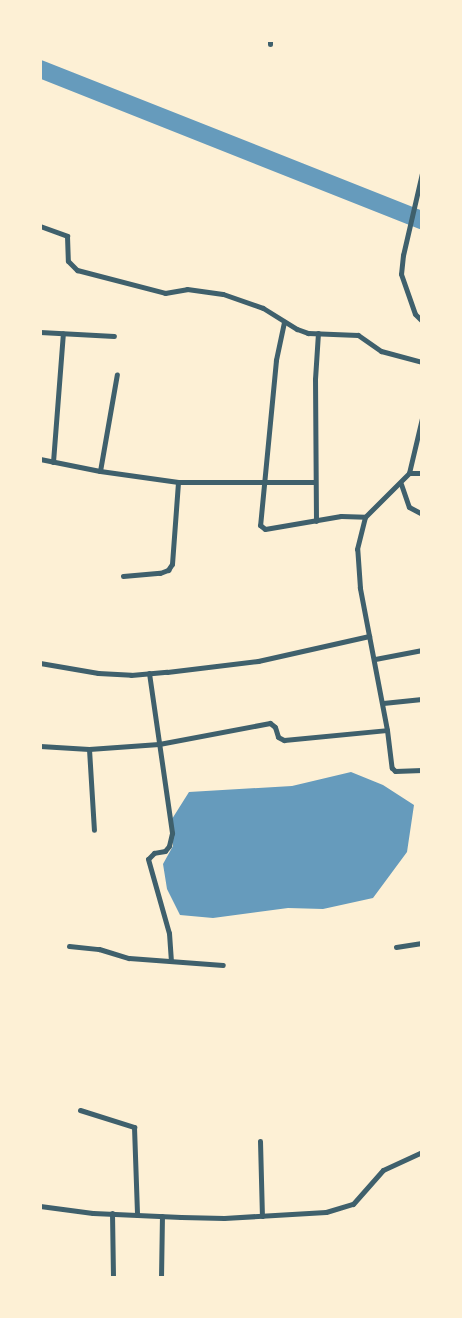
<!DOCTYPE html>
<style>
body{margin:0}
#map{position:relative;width:462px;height:1318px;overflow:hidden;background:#fdf0d5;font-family:"Exo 2",sans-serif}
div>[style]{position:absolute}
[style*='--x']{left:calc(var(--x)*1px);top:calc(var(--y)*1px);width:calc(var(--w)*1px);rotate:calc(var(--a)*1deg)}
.water>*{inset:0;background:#669bbc}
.river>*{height:18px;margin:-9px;padding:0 9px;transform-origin:9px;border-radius:9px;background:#669bbc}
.minor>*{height:5px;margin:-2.5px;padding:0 2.5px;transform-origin:2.5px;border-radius:2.5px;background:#3f606c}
span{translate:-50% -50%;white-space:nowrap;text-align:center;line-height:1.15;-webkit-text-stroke:6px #fdf0d5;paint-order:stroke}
.frame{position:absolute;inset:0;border:42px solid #fdf0d5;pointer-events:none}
</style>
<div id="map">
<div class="water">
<div style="clip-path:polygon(351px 772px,383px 785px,414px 805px,407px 852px,373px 898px,323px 909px,288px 908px,213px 918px,180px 915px,167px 889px,163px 864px,173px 846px,172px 819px,189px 792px,292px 786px)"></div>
</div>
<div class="river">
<div style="--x:40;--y:69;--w:411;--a:21.6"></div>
</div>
<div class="minor">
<div style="--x:270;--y:40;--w:4;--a:90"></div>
<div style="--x:422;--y:173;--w:84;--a:103"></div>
<div style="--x:403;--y:255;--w:19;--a:96"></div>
<div style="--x:401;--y:274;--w:42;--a:70.7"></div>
<div style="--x:415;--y:314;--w:10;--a:45"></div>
<div style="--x:40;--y:226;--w:29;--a:20"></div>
<div style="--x:67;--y:236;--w:25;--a:88"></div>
<div style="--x:68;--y:261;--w:13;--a:45"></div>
<div style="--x:77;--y:270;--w:91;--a:14.6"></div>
<div style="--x:165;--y:293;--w:22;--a:-10"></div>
<div style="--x:187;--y:289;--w:36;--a:8"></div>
<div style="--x:223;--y:294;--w:42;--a:19.3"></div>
<div style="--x:263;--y:308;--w:40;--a:32"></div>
<div style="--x:297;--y:329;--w:12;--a:20"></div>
<div style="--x:308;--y:333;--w:50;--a:2.3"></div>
<div style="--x:358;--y:335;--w:28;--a:35"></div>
<div style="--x:381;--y:351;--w:42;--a:15"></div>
<div style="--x:284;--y:322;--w:39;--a:102"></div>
<div style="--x:276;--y:360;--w:166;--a:95.5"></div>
<div style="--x:260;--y:525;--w:6;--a:39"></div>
<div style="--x:265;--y:529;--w:77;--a:-9.7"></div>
<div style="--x:341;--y:516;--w:24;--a:2"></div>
<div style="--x:40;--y:332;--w:74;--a:3.1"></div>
<div style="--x:40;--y:459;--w:61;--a:11.3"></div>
<div style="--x:100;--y:471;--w:79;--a:8"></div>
<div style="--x:178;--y:482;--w:137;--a:0"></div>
<div style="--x:53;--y:462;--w:129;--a:-85.6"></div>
<div style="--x:100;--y:471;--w:98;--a:-80.1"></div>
<div style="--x:409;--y:473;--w:13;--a:0"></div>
<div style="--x:401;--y:484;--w:24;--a:71"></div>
<div style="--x:409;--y:507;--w:15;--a:28"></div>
<div style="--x:316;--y:521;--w:142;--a:-90.4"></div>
<div style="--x:315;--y:379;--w:46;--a:-86.3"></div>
<div style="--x:123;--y:576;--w:37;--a:-5"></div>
<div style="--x:160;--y:573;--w:9;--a:-21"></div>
<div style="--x:168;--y:570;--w:7;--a:-56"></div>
<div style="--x:172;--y:564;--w:82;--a:-85.8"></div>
<div style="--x:375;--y:659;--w:48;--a:-10.8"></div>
<div style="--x:40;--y:663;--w:59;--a:9.8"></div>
<div style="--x:98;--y:673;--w:33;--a:3"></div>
<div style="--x:131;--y:675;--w:36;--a:-5"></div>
<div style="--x:167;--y:672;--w:92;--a:-6.9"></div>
<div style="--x:258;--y:661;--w:114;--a:-12.7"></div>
<div style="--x:149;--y:673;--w:162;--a:81.8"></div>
<div style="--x:172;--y:833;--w:13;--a:103"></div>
<div style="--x:169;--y:846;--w:6;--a:129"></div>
<div style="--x:165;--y:851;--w:11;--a:170"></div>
<div style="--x:154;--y:853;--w:8;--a:135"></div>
<div style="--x:148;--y:859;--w:77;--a:74.2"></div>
<div style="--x:169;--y:933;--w:27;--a:86"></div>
<div style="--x:383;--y:703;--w:39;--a:-6"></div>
<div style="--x:387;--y:730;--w:38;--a:83"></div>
<div style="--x:392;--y:768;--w:4;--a:45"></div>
<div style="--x:395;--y:771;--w:27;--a:-2"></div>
<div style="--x:40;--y:746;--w:49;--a:3.5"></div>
<div style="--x:89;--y:749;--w:70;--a:-4.1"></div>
<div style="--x:159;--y:744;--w:113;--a:-10.7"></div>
<div style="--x:270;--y:723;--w:6;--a:39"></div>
<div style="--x:275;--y:727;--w:10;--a:73"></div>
<div style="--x:278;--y:737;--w:7;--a:27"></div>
<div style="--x:284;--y:740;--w:103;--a:-5.5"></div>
<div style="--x:387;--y:730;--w:145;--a:-100.8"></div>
<div style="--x:360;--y:588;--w:39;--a:-94"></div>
<div style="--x:357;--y:549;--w:33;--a:-76"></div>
<div style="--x:365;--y:517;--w:62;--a:-45"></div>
<div style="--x:409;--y:473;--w:57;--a:-76.7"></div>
<div style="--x:89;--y:749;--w:81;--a:86.5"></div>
<div style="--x:69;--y:946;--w:30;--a:6"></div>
<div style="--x:99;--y:949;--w:31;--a:17"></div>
<div style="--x:129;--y:958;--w:94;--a:4.3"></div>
<div style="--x:396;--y:947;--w:26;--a:-9"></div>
<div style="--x:80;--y:1110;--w:57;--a:17.5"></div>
<div style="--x:134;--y:1127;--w:88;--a:88"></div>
<div style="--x:260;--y:1141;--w:75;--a:88.5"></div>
<div style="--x:40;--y:1206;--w:53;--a:7.5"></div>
<div style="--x:93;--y:1213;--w:88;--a:2.6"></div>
<div style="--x:181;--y:1217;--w:43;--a:1.3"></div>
<div style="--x:224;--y:1218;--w:102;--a:-3.4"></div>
<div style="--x:326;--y:1212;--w:28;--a:-17"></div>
<div style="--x:353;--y:1204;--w:45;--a:-48.6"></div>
<div style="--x:383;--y:1170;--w:43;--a:-24.8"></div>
<div style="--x:112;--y:1213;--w:65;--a:89.1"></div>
<div style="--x:161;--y:1278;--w:62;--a:-89.1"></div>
</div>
<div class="frame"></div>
</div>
